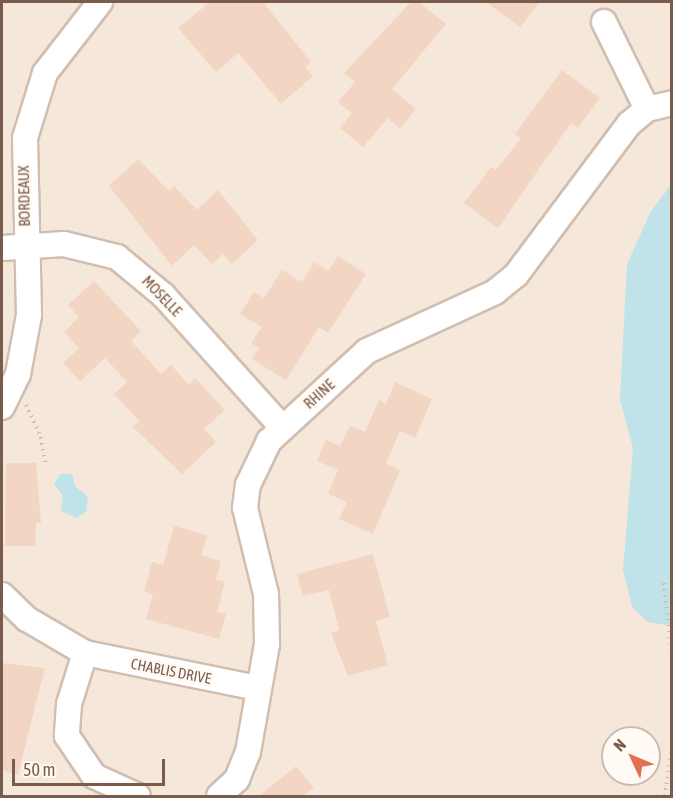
<!DOCTYPE html>
<style>
body{margin:0}
#map{position:relative;width:673px;height:798px;overflow:hidden;background:#fdf6ec;font-family:"Asap Condensed",sans-serif}
div>[style]{position:absolute}
[style*='--x']{left:calc(var(--x)*1px);top:calc(var(--y)*1px);width:calc(var(--w)*1px);rotate:calc(var(--a)*1deg)}
.residential>*{inset:0;background:#f5e8da}
.water>*{inset:0;background:#bfe3e8}
.building>*{inset:0;background:#f3d5c3}
.path>*{height:4px;margin-top:-2px;transform-origin:0;background:repeating-linear-gradient(90deg,#d9b8a5 0 1.5px,transparent 0 6px)}
.roads{filter:drop-shadow(2px 0 #d1beb0) drop-shadow(-2px 0 #d1beb0) drop-shadow(0 2px #d1beb0) drop-shadow(0 -2px #d1beb0)}
.minor>*{height:24px;margin:-12px;padding:0 12px;transform-origin:12px;border-radius:12px;background:#fff}
span{translate:-50% -50%;white-space:nowrap;text-align:center;line-height:1.15;-webkit-text-stroke:6px #fffaf3;paint-order:stroke}
.street-label{font-size:15px;color:#7a5c4d}
.frame{position:absolute;inset:0;border:3px solid #7a5c4d;pointer-events:none}
.north{position:absolute;left:601px;top:726px;width:60px;height:60px;box-sizing:border-box;background:#fffaf3;border:2px solid #cabbb1;border-radius:50%;rotate:314deg;font-size:16px;font-weight:700;line-height:24px;text-align:center;color:#7a5c4d}
.north::after{content:'';display:block;margin:auto;width:21px;height:27px;background:#e76f51;clip-path:polygon(50% 0,100% 100%,50% 72%,0 100%)}
.scale{position:absolute;left:12px;top:759px;width:153px;height:27px;box-sizing:border-box;border:3px solid #7a5c4d;border-top:0;padding-left:8px;font-size:18px;line-height:21px;white-space:nowrap;color:#7a5c4d;-webkit-text-stroke:4px #fffaf3;paint-order:stroke}
</style>
<div id="map">
<div class="residential">
<div style="clip-path:polygon(evenodd,2px 2px,671px 2px,671px 796px,2px 796px,2px 2px,613px 738px,649px 738px,649px 774px,613px 774px,613px 738px)"></div>
</div>
<div class="water">
<div style="clip-path:polygon(671px 185px,672px 624px,668px 625px,648px 622px,632px 607px,623px 570px,633px 448px,620px 400px,627px 264px,651px 211px)"></div>
<div style="clip-path:polygon(60px 474px,72px 474px,75px 486px,88px 497px,86px 512px,76px 518px,61px 511px,63px 496px,54px 484px)"></div>
</div>
<div class="building">
<div style="clip-path:polygon(210px 2px,263px 2px,311px 62px,305px 67px,313px 76px,281px 104px,238px 53px,216px 72px,178px 28px)"></div>
<div style="clip-path:polygon(411px 2px,419px 2px,446px 24px,392px 89px,416px 109px,400px 129px,388px 118px,363px 147px,340px 128px,352px 113px,338px 102px,355px 82px,344px 73px)"></div>
<div style="clip-path:polygon(486px 2px,540px 2px,520px 27px)"></div>
<div style="clip-path:polygon(562px 70px,600px 98px,578px 128px,571px 123px,498px 228px,464px 203px,491px 167px,496px 170px,521px 138px,515px 134px)"></div>
<div style="clip-path:polygon(138px 159px,169px 191px,174px 186px,197px 210px,218px 190px,258px 240px,232px 264px,223px 254px,212px 264px,194px 245px,172px 266px,109px 186px)"></div>
<div style="clip-path:polygon(338px 256px,366px 274px,328px 333px,319px 327px,286px 380px,252px 359px,259px 348px,251px 343px,262px 327px,240px 314px,254px 292px,264px 298px,282px 270px,302px 282px,314px 262px,328px 271px)"></div>
<div style="clip-path:polygon(94px 281px,141px 331px,131px 341px,161px 374px,171px 365px,189px 385px,195px 378px,225px 410px,204px 429px,216px 442px,182px 474px,133px 427px,139px 421px,114px 394px,127px 382px,105px 358px,80px 381px,63px 363px,79px 348px,64px 332px,79px 317px,68px 305px)"></div>
<div style="clip-path:polygon(395px 382px,432px 399px,415px 438px,400px 431px,386px 463px,400px 470px,373px 534px,339px 519px,347px 502px,328px 494px,338px 470px,317px 461px,326px 440px,340px 446px,350px 426px,365px 432px,379px 400px,386px 404px)"></div>
<div style="clip-path:polygon(6px 463px,36px 463px,41px 523px,36px 523px,35px 546px,5px 546px)"></div>
<div style="clip-path:polygon(174px 526px,207px 535px,201px 555px,221px 561px,216px 580px,225px 582px,217px 612px,226px 614px,219px 639px,146px 619px,153px 594px,144px 591px,152px 562px,163px 565px)"></div>
<div style="clip-path:polygon(373px 554px,390px 617px,376px 621px,388px 665px,348px 676px,331px 633px,339px 630px,329px 590px,303px 596px,297px 574px)"></div>
<div style="clip-path:polygon(2px 663px,45px 668px,18px 775px,2px 770px)"></div>
<div style="clip-path:polygon(296px 766px,314px 788px,303px 796px,259px 796px)"></div>
</div>
<div class="path">
<div style="--x:26;--y:405;--w:35;--a:65"></div>
<div style="--x:41;--y:437;--w:26;--a:81"></div>
<div style="--x:664;--y:583;--w:75;--a:83.9"></div>
<div style="--x:665;--y:796;--w:49;--a:-81.7"></div>
</div>
<div class="roads">
<div class="minor">
<div style="--x:604;--y:22;--w:97;--a:63.7"></div>
<div style="--x:2;--y:248;--w:62;--a:-3.7"></div>
<div style="--x:64;--y:244;--w:55;--a:13.8"></div>
<div style="--x:117;--y:257;--w:60;--a:39.6"></div>
<div style="--x:163;--y:295;--w:178;--a:48"></div>
<div style="--x:2;--y:407;--w:37;--a:-64"></div>
<div style="--x:18;--y:374;--w:60;--a:-79.4"></div>
<div style="--x:29;--y:315;--w:177;--a:-91.3"></div>
<div style="--x:25;--y:138;--w:68;--a:-72.9"></div>
<div style="--x:45;--y:73;--w:90;--a:-52.2"></div>
<div style="--x:2;--y:595;--w:35;--a:44"></div>
<div style="--x:27;--y:619;--w:67;--a:30.4"></div>
<div style="--x:85;--y:653;--w:176;--a:11.5"></div>
<div style="--x:85;--y:653;--w:53;--a:107.4"></div>
<div style="--x:69;--y:704;--w:32;--a:94"></div>
<div style="--x:67;--y:736;--w:48;--a:56"></div>
<div style="--x:94;--y:776;--w:48;--a:24.4"></div>
<div style="--x:219;--y:796;--w:25;--a:-43"></div>
<div style="--x:237;--y:779;--w:29;--a:-68"></div>
<div style="--x:248;--y:752;--w:110;--a:-80"></div>
<div style="--x:267;--y:644;--w:50;--a:-91.1"></div>
<div style="--x:266;--y:594;--w:89;--a:-103.7"></div>
<div style="--x:245;--y:508;--w:23;--a:-83"></div>
<div style="--x:248;--y:485;--w:49;--a:-64.5"></div>
<div style="--x:269;--y:441;--w:133;--a:-42.6"></div>
<div style="--x:367;--y:351;--w:141;--a:-24.7"></div>
<div style="--x:495;--y:292;--w:27;--a:-39"></div>
<div style="--x:516;--y:275;--w:189;--a:-53.2"></div>
<div style="--x:629;--y:124;--w:23;--a:-40"></div>
<div style="--x:647;--y:109;--w:26;--a:-13"></div>
</div>
</div>
<div class="street-label">
<span style="left:24px;top:196px;rotate:-91deg">BORDEAUX</span>
<span style="left:162px;top:296px;rotate:46deg">MOSELLE</span>
<span style="left:319px;top:394px;rotate:-42deg">RHINE</span>
<span style="left:171px;top:671px;rotate:11deg">CHABLIS DRIVE</span>
</div>
<div class="frame"></div>
<div class="north">N</div>
<div class="scale">50 m</div>
</div>
